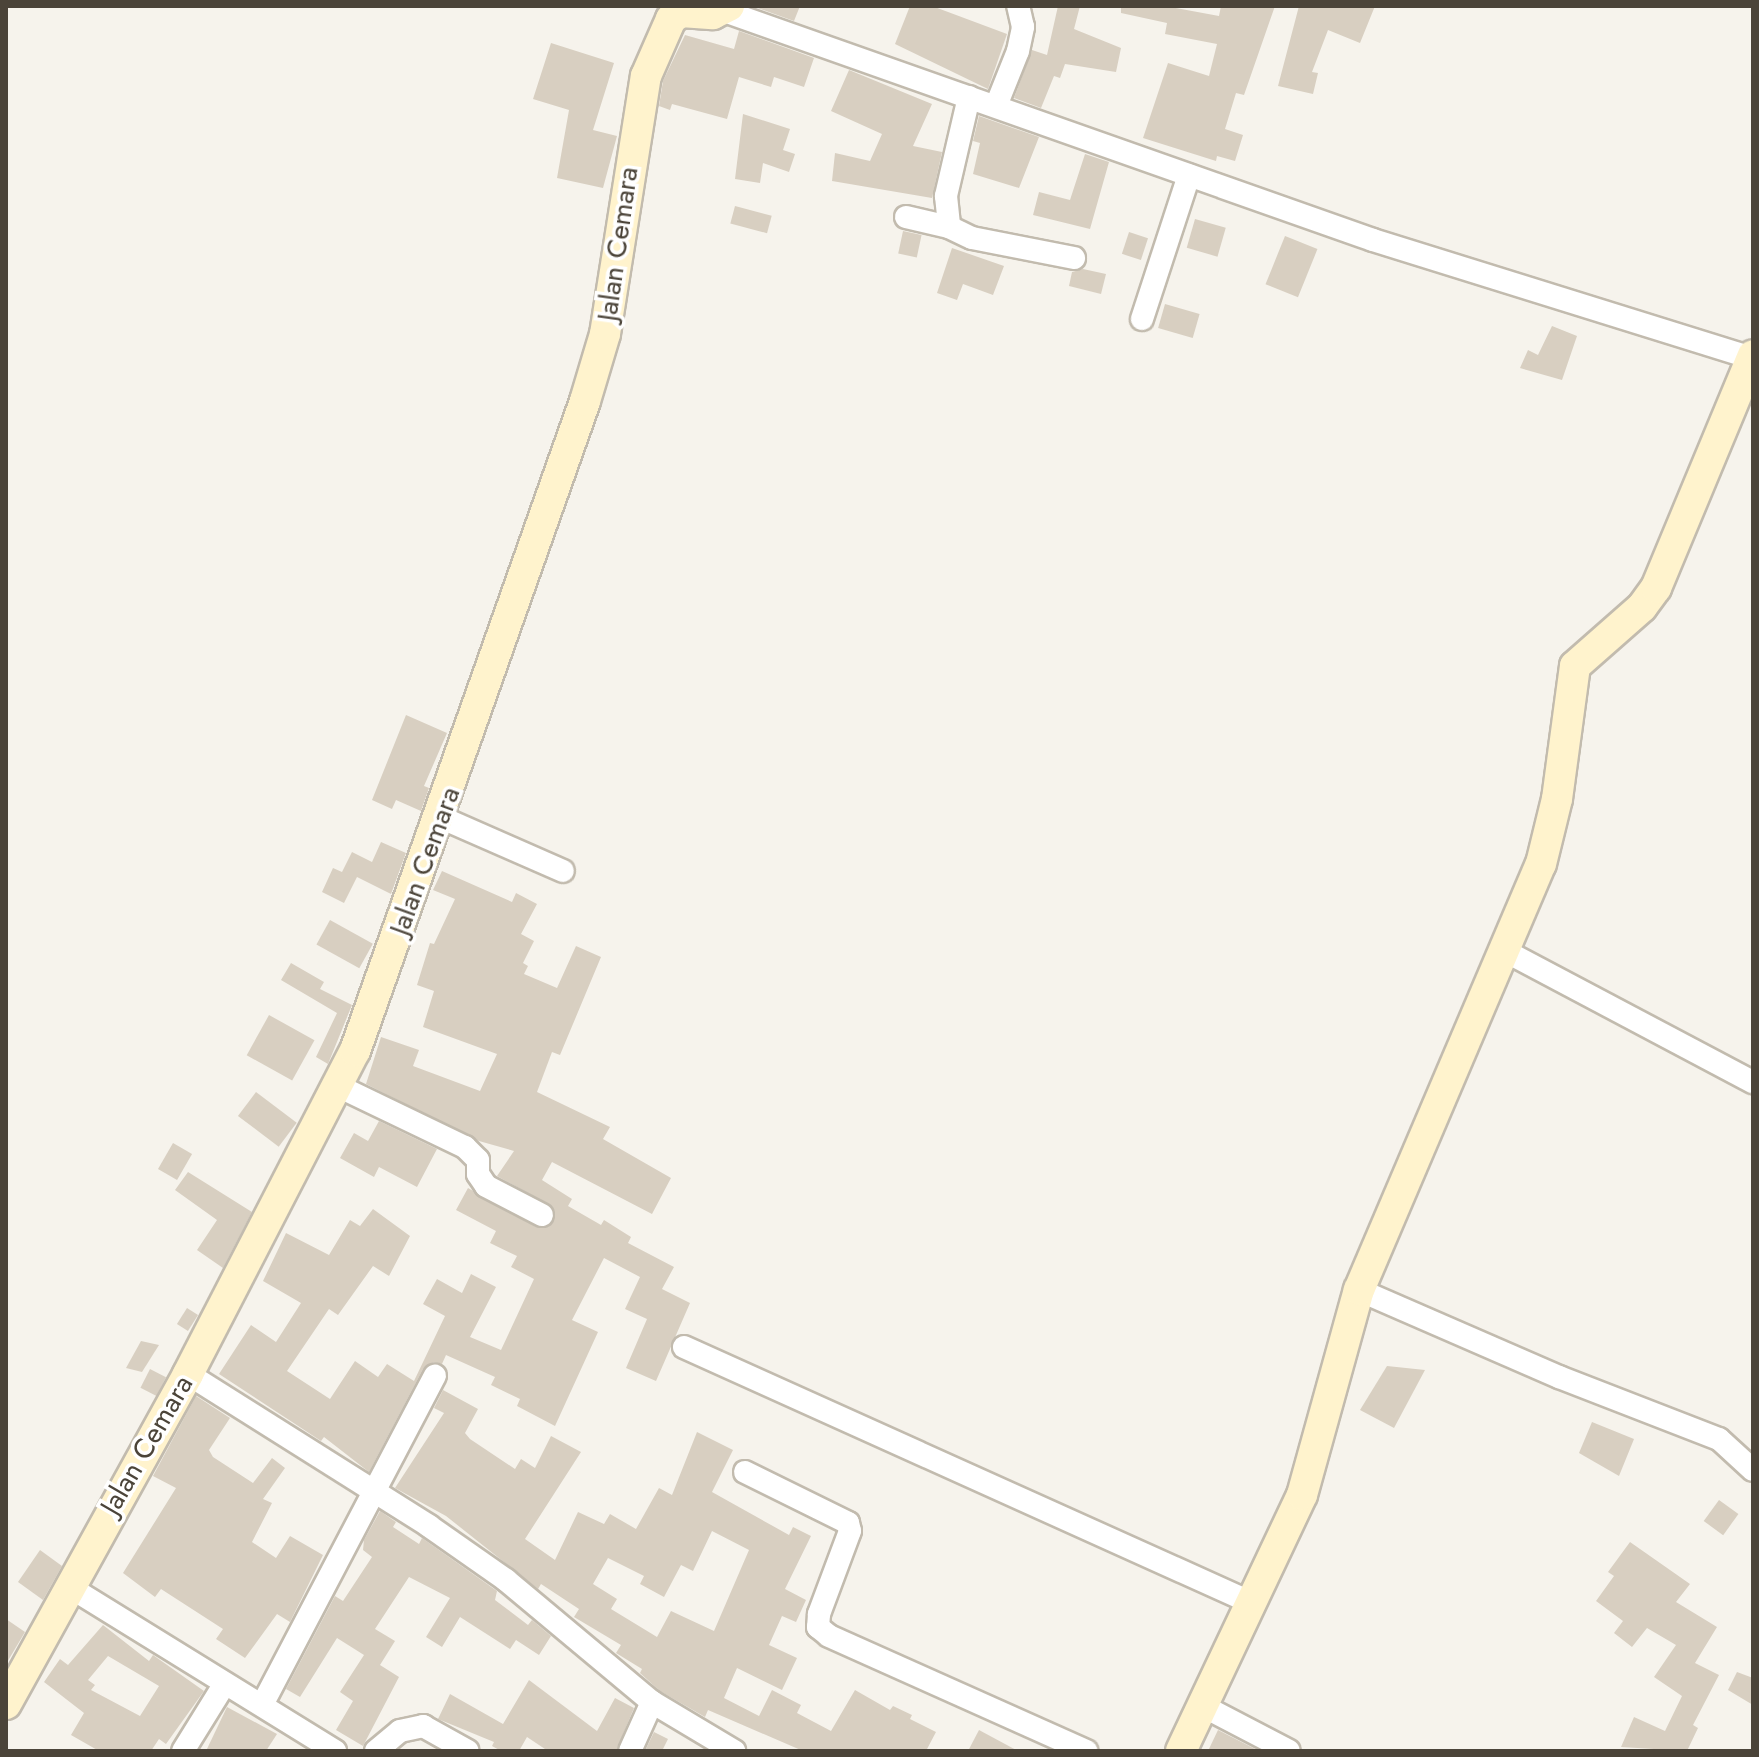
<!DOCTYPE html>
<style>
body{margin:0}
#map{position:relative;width:1759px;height:1757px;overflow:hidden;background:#f6f3ec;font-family:Jost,sans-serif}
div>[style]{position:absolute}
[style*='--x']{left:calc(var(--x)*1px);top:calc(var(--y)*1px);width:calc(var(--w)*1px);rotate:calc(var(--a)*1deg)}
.building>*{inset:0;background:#d8cfc1;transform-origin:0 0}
.roads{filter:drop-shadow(2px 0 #c2bbae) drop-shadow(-2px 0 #c2bbae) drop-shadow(0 2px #c2bbae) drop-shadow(0 -2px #c2bbae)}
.street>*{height:22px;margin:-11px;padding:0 11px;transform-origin:11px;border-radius:11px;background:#fff}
.secondary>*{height:30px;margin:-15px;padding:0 15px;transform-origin:15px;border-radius:15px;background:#fff3cd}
span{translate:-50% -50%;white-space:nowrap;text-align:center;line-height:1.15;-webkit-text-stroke:7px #fff;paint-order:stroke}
.street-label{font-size:28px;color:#4b4439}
.frame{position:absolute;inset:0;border:8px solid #4b4439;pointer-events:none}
</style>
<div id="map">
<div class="building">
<div style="clip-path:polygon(752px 6px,800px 6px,794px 21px)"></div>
<div style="clip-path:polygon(910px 6px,932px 6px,1007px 34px,988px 89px,895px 44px)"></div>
<div style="clip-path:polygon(1058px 6px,1080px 6px,1074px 29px,1121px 48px,1116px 72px,1065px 64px,1060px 78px,1054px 76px,1041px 108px,1014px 98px,1032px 50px,1047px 55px)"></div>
<div style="clip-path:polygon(1121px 6px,1165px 6px,1219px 16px,1221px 6px,1275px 6px,1244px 95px,1236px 93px,1225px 129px,1243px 135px,1235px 161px,1217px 156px,1216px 161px,1143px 138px,1168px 63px,1209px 76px,1217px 44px,1165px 34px,1167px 23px,1121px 13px)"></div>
<div style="clip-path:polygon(1299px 6px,1375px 6px,1360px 43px,1328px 30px,1312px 72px,1318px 73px,1313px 94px,1278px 86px)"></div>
<div style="clip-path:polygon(739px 31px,814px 58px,804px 87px,774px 77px,771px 87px,739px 77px,727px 119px,672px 104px,670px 110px,659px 106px,663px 81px,685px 35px,734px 49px)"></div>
<div style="clip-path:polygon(551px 43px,614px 63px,593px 130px,617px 136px,603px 188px,557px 178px,569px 110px,533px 99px)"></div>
<div style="clip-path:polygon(849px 70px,932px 104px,913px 146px,942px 152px,932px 198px,832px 181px,835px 153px,870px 161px,882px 134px,831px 111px)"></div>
<div style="clip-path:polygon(743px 114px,790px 129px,783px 150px,795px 154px,789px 172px,763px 163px,760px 183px,735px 179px)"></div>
<div style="clip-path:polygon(979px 116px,1039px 137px,1019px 188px,973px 174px,980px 143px,973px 141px)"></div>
<div style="clip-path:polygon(1085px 154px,1109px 162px,1090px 229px,1033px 215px,1039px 192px,1070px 200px)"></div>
<div style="left:735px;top:206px;width:38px;height:18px;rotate:15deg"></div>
<div style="left:1195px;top:219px;width:32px;height:30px;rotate:16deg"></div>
<div style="left:903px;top:231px;width:19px;height:23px;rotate:12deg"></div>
<div style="left:1129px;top:232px;width:20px;height:23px;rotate:18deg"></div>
<div style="left:1285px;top:236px;width:35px;height:52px;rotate:22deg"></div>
<div style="clip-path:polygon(952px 248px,1004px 266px,993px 295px,963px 284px,957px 300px,937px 293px)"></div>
<div style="clip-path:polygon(1083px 269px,1106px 274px,1101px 294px,1069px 286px,1072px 272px)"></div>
<div style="left:1165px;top:304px;width:36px;height:25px;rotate:16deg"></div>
<div style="clip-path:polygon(1552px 326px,1577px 336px,1562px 380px,1520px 368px,1528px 350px,1538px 355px)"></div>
<div style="clip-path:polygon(406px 715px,447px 733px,424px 786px,429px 788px,421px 811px,396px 800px,392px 809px,372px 800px)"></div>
<div style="clip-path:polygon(381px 842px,406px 853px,391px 894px,357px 877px,344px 903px,322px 892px,333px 868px,342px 872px,352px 852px,372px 862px)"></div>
<div style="clip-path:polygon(442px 871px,512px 902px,516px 893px,537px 904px,521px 934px,534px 941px,523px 963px,528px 966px,524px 974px,557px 988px,576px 946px,601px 957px,560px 1055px,552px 1052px,537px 1092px,610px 1127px,603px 1139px,671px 1178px,652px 1214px,552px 1162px,542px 1180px,572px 1199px,568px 1206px,601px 1225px,604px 1220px,631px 1237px,628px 1243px,674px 1267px,662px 1289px,690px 1303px,656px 1381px,626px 1368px,647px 1319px,625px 1309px,640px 1277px,604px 1258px,572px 1320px,598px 1332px,555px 1426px,517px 1406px,520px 1399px,491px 1385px,495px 1377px,446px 1355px,442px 1364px,434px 1362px,423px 1369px,369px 1472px,324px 1437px,321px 1441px,219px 1374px,251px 1325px,276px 1342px,301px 1303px,263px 1281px,286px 1233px,329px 1255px,350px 1220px,360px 1226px,373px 1209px,410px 1236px,389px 1276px,373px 1266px,338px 1315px,329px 1309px,287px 1371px,330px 1399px,355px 1361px,378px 1377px,387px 1364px,414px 1381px,445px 1316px,423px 1304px,437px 1279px,462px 1293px,471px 1274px,496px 1287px,470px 1337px,501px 1350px,534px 1279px,511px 1267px,517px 1256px,490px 1243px,496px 1231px,456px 1210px,468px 1188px,536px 1227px,550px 1226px,553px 1207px,497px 1176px,514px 1151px,479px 1141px,366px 1084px,381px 1037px,419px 1050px,413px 1066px,480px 1091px,497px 1054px,423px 1027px,434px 991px,417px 985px,430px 943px,434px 944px,455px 899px,433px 890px)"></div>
<div style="left:330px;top:920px;width:49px;height:28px;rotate:29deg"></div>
<div style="clip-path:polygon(291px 963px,324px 982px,320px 989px,352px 1005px,328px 1064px,316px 1057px,337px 1013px,281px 980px)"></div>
<div style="left:269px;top:1015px;width:52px;height:46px;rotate:29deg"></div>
<div style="left:256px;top:1092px;width:51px;height:30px;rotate:37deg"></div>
<div style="clip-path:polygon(379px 1121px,437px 1149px,417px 1187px,379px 1167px,374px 1177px,340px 1158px,354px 1133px,368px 1141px)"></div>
<div style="left:173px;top:1143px;width:22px;height:30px;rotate:30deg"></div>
<div style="clip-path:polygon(188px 1172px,252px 1212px,223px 1268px,197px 1250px,217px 1220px,175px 1190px)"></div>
<div style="left:187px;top:1308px;width:13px;height:19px;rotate:32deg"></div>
<div style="clip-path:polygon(141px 1341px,159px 1345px,142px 1372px,126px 1368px)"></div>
<div style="clip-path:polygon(1387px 1366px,1425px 1370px,1394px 1428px,1360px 1410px)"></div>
<div style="left:150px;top:1369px;width:18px;height:21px;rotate:27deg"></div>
<div style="clip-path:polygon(evenodd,443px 1390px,478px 1409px,465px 1433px,470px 1439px,515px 1469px,521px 1459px,535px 1468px,551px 1436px,581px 1452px,525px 1539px,555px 1560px,578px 1512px,604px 1524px,610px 1514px,636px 1529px,659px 1488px,672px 1495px,697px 1432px,733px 1450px,712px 1492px,789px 1535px,793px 1527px,811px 1536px,785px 1589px,806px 1600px,796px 1622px,782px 1616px,769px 1645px,797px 1658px,782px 1690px,737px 1668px,724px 1698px,759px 1716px,772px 1690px,801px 1705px,797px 1713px,831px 1731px,855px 1690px,890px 1710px,893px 1706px,912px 1715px,910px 1719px,936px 1732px,926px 1751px,803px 1751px,708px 1710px,705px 1717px,660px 1691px,640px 1673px,642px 1669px,616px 1653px,621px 1645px,574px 1617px,579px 1609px,541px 1584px,538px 1589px,446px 1516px,395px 1488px,444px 1413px,434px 1408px,443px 1390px,712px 1531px,749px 1550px,714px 1631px,671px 1611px,657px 1637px,611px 1609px,617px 1599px,593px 1584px,608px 1558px,644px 1576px,640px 1584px,664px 1597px,681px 1565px,693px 1571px,712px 1531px)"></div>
<div style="clip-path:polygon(196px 1396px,230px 1418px,209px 1450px,213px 1457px,253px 1483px,272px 1458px,285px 1468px,263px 1499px,272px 1503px,252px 1542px,276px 1558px,290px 1536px,323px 1555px,290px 1622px,277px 1614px,245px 1658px,216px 1639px,223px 1629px,161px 1589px,155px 1597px,123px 1573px,176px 1488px,153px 1476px)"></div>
<div style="clip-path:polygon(1592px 1422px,1634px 1439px,1619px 1476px,1579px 1453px)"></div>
<div style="left:1719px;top:1500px;width:24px;height:26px;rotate:36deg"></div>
<div style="clip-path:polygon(380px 1511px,396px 1522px,393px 1527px,419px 1544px,422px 1538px,497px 1591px,495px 1600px,528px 1625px,532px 1620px,551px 1636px,539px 1655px,516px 1640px,510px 1649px,460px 1617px,442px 1647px,426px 1637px,450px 1598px,409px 1577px,375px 1629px,395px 1641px,380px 1665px,399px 1677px,363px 1746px,336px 1730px,353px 1701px,340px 1692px,364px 1655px,337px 1638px,300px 1697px,286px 1689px,335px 1596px,343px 1601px,372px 1557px,363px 1550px,364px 1540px)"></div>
<div style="clip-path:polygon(1630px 1542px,1690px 1584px,1676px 1602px,1717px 1627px,1695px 1663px,1719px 1675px,1693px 1725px,1698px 1728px,1687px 1751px,1621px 1747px,1634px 1717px,1665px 1731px,1682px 1696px,1654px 1677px,1676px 1645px,1647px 1628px,1632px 1647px,1614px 1633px,1623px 1621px,1596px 1601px,1614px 1576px,1608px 1572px)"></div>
<div style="clip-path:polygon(40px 1550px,62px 1566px,43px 1600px,18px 1582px)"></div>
<div style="clip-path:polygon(6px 1619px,25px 1632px,6px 1664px)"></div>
<div style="clip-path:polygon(evenodd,103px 1625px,149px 1661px,153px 1655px,204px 1691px,166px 1744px,159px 1739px,151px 1751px,99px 1751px,71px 1735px,84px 1713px,44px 1682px,60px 1659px,68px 1665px,103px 1625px,108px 1656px,159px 1686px,140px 1716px,91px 1690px,95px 1685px,88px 1680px,108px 1656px)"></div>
<div style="clip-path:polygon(1737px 1672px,1753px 1678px,1753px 1705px,1728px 1690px)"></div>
<div style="clip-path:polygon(529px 1680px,597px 1731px,615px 1698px,634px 1708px,616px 1751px,548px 1751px,527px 1737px,519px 1751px,501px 1751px,492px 1746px,494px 1742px,438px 1719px,450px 1694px,503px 1724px)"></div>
<div style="clip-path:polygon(227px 1707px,277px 1734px,266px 1751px,206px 1751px)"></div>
<div style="clip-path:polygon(979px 1730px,1018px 1751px,968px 1751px)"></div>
<div style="clip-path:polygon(1218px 1730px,1259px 1751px,1208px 1751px)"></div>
<div style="clip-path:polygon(654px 1732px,668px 1739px,662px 1751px,645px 1751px)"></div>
</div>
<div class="roads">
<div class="street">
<div style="--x:724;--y:11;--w:688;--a:19.44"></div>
<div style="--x:1373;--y:240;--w:396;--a:17.3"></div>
<div style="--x:969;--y:97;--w:102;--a:103.1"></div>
<div style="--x:946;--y:196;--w:31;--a:84"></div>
<div style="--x:949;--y:227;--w:25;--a:26"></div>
<div style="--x:972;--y:238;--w:104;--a:11.1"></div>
<div style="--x:996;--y:106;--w:59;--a:-68.2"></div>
<div style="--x:1018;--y:51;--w:25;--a:-78"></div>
<div style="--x:1023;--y:27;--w:22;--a:-103"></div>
<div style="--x:906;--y:217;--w:44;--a:13.1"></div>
<div style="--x:1142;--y:319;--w:151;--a:-71.9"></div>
<div style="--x:440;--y:817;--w:134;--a:23.7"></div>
<div style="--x:1507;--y:952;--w:278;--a:27.9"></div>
<div style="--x:338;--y:1086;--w:141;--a:25.7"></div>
<div style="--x:465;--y:1147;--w:18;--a:45"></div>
<div style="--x:478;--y:1160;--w:14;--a:90"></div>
<div style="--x:478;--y:1174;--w:14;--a:56"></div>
<div style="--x:486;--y:1186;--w:63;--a:27.4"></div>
<div style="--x:1359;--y:1290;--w:218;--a:23.5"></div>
<div style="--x:1559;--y:1377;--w:172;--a:21.2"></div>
<div style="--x:1719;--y:1439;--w:46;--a:42.4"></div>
<div style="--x:684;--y:1347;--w:623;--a:24.26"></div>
<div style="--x:188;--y:1374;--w:285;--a:32.2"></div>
<div style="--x:429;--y:1526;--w:94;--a:35"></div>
<div style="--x:506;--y:1580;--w:190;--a:39.9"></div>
<div style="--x:652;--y:1702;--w:96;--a:30.9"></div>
<div style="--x:745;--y:1472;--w:115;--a:26.3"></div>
<div style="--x:848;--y:1523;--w:8;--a:76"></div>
<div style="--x:850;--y:1531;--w:89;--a:110.5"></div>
<div style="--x:819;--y:1614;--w:13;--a:94"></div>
<div style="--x:818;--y:1627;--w:14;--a:39"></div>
<div style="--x:829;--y:1636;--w:282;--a:24.1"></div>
<div style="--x:68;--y:1586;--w:314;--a:31.7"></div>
<div style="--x:262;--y:1705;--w:372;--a:-62.3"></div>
<div style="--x:1201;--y:1705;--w:99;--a:27.6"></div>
<div style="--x:183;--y:1751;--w:78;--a:-58.2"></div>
<div style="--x:376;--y:1751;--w:31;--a:-40"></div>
<div style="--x:400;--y:1731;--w:24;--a:-12"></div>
<div style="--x:423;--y:1726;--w:51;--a:29.1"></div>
<div style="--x:630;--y:1751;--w:54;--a:-65.8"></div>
</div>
<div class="secondary">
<div style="--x:6;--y:1704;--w:377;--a:-61.1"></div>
<div style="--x:188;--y:1374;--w:364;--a:-62.7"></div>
<div style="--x:355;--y:1051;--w:689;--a:-70.51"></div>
<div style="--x:585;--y:401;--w:70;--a:-73.4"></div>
<div style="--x:605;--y:334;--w:261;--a:-81"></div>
<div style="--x:646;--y:76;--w:62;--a:-66.3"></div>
<div style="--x:671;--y:19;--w:12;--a:-35"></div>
<div style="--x:681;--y:12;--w:32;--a:4"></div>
<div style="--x:713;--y:14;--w:18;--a:-27"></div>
<div style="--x:1181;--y:1751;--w:283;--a:-64.7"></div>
<div style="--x:1302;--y:1495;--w:213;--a:-74.5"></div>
<div style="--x:1359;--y:1290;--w:463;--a:-66.9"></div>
<div style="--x:1541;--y:864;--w:67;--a:-76.2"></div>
<div style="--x:1557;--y:799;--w:134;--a:-82.3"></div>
<div style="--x:1575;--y:666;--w:89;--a:-41.4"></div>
<div style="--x:1642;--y:607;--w:24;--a:-54"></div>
<div style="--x:1656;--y:588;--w:252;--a:-67.4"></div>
</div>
</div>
<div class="street-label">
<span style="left:618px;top:244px;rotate:-82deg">Jalan Cemara</span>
<span style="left:425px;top:861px;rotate:-70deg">Jalan Cemara</span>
<span style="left:147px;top:1445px;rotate:-60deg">Jalan Cemara</span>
</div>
<div class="frame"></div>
</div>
